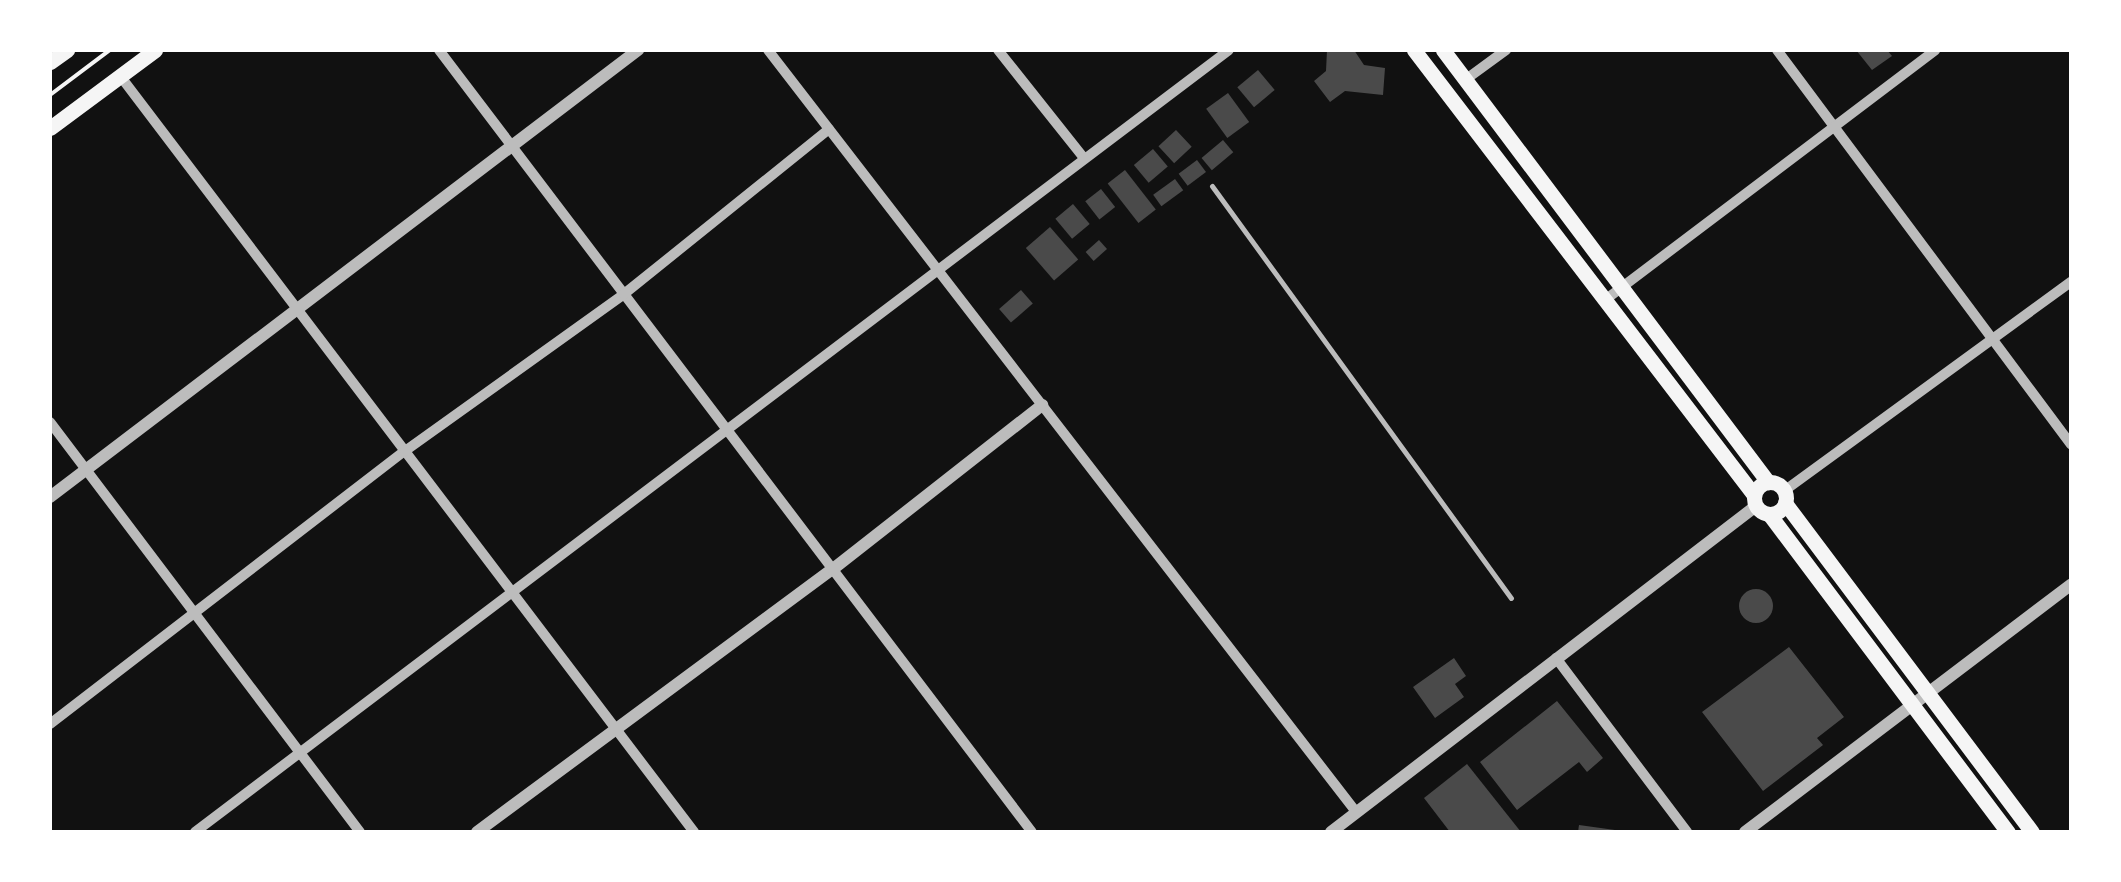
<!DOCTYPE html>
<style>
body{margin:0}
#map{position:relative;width:2121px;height:882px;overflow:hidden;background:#111;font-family:"Source Sans 3",sans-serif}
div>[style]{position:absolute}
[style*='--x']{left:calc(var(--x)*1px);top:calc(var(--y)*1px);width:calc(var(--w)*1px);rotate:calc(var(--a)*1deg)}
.building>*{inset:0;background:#4a4a4a;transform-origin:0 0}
.round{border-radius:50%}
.path>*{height:4px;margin:-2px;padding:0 2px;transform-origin:2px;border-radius:2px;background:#f5f5f5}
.service>*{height:5px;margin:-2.5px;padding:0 2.5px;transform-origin:2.5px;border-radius:2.5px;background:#bcbcbc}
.minor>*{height:10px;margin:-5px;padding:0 5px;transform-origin:5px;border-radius:5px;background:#bcbcbc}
.tertiary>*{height:12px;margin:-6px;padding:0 6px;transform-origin:6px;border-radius:6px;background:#bcbcbc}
.secondary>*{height:15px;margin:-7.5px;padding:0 7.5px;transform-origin:7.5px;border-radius:7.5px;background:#f5f5f5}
.secondary>.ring{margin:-7.5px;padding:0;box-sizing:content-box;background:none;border:15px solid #f5f5f5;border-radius:50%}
span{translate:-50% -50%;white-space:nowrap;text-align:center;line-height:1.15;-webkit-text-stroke:8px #fff;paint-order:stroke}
.frame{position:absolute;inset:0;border:52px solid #fff;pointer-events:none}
</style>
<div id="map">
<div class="building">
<div style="clip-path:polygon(1327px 50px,1354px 50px,1364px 65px,1385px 68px,1383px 95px,1345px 91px,1330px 102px,1314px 81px,1326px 71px)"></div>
<div style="clip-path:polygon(1856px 50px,1887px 50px,1892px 56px,1872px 70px)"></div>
<div style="left:1258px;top:70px;width:26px;height:27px;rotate:50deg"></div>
<div style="left:1228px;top:93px;width:36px;height:27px;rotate:54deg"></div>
<div style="left:1176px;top:130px;width:23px;height:24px;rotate:47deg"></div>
<div style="left:1223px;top:140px;width:16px;height:28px;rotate:50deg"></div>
<div style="left:1153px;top:149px;width:23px;height:25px;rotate:50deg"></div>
<div style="left:1197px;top:160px;width:15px;height:23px;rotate:53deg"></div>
<div style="left:1125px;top:170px;width:50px;height:22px;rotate:52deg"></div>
<div style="left:1175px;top:179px;width:14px;height:27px;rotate:54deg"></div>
<div style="left:1101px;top:189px;width:23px;height:20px;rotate:52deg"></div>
<div style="left:1073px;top:204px;width:26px;height:23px;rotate:50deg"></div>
<div style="left:1050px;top:227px;width:43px;height:32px;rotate:49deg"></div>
<div style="left:1099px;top:240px;width:12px;height:18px;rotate:48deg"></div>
<div style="left:1021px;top:290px;width:18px;height:29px;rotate:49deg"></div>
<div class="round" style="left:1739px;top:589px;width:34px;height:34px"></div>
<div style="clip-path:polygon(1789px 647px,1844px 717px,1817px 738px,1823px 745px,1763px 791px,1702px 712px)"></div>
<div style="clip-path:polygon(1454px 658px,1466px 676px,1455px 684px,1464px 697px,1435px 718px,1413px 687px)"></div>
<div style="clip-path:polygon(1557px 701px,1603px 758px,1587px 772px,1579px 762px,1517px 810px,1480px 762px)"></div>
<div style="clip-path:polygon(1467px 764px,1521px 832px,1450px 832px,1424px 798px)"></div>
<div style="clip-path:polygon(1579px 825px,1615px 830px,1615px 832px,1578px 832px)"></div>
</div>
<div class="path">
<div style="--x:50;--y:95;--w:75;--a:-36.9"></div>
</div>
<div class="service">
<div style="--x:1212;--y:186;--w:509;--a:54.03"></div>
</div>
<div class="minor">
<div style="--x:439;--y:50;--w:981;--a:52.83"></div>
<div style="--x:768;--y:50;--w:962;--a:52.34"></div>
<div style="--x:998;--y:50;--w:138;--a:51.5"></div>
<div style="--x:1777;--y:50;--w:492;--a:53.3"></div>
<div style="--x:121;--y:77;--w:948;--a:52.8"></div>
<div style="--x:1465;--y:80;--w:51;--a:-36.2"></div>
<div style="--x:1605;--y:300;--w:414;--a:-37.1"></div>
<div style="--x:50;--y:422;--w:514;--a:52.91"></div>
<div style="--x:1784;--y:491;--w:355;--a:-36.1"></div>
<div style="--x:1556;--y:658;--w:218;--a:53"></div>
<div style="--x:50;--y:724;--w:448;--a:-37.6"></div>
<div style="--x:405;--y:451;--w:269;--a:-35.6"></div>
<div style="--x:624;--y:294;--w:263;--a:-38.8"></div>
<div style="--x:195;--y:832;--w:1296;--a:-37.1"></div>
</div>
<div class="tertiary">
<div style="--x:50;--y:497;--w:739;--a:-37.24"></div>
<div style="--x:477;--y:832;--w:443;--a:-36.5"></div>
<div style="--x:833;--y:569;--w:266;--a:-38.1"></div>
<div style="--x:1331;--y:832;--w:536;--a:-37.49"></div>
<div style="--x:1745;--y:832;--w:409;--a:-37.2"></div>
</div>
<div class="secondary">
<div style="--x:1414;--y:50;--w:560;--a:52.62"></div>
<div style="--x:1443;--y:50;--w:541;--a:53.05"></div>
<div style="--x:50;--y:62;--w:21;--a:-35"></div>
<div style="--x:50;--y:128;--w:131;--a:-36.6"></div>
<div class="ring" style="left:1754px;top:482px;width:17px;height:17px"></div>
<div style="--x:1785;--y:503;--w:411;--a:53.1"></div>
<div style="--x:1769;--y:514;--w:398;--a:53.1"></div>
</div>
<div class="frame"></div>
</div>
